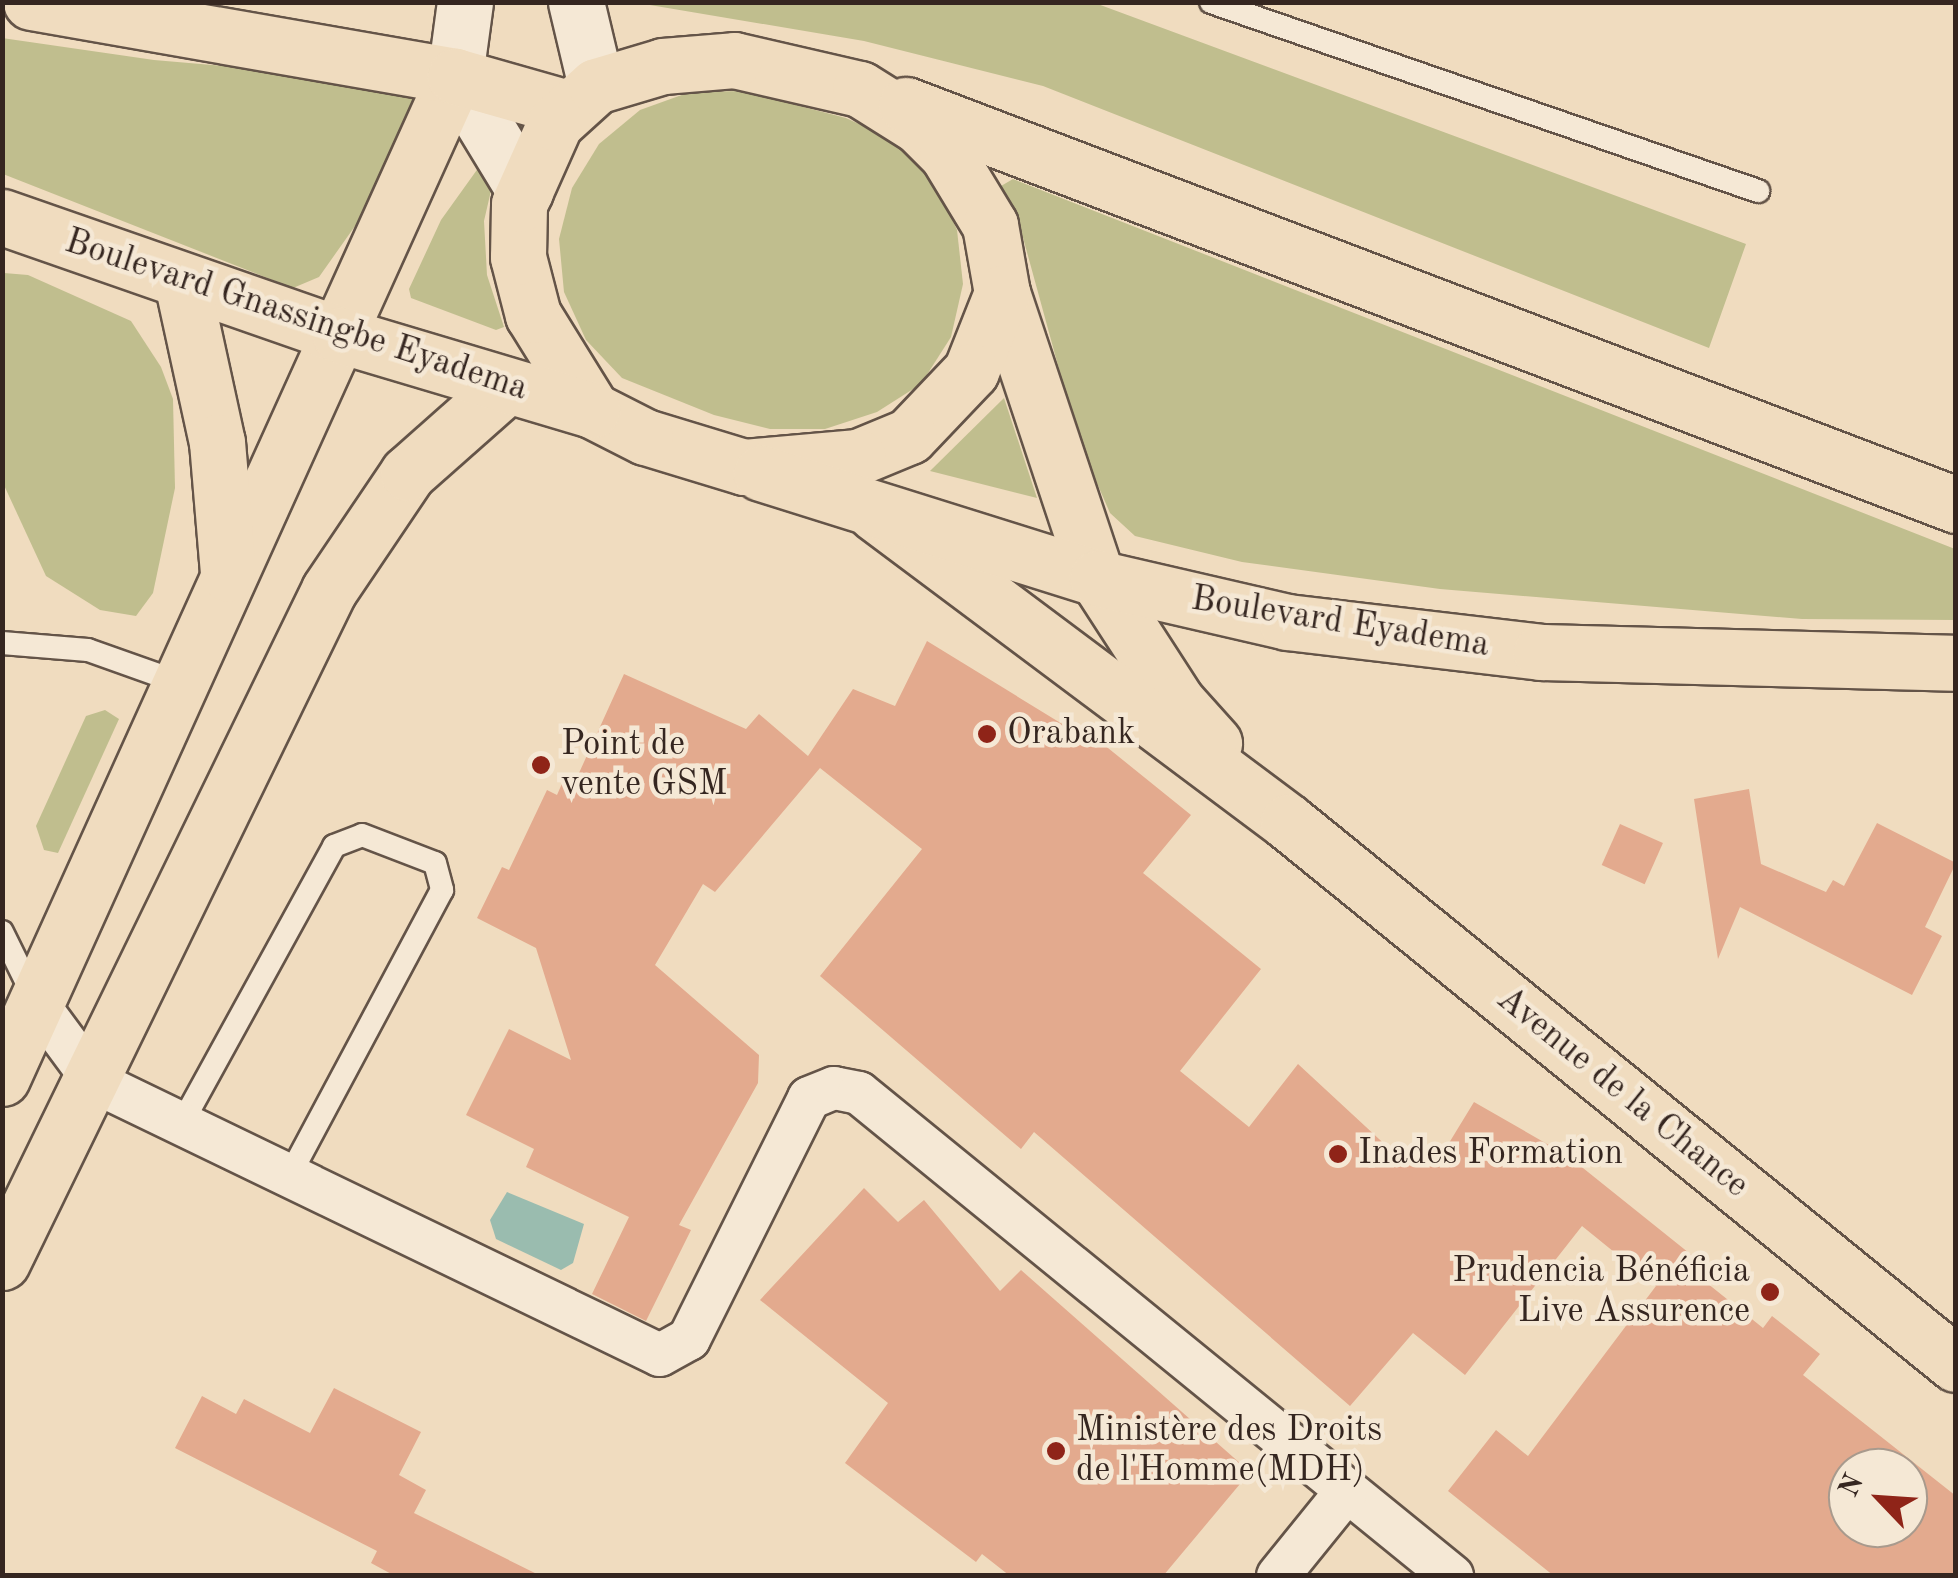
<!DOCTYPE html>
<meta charset="utf-8">
<style>
body{margin:0}
#map{position:relative;width:1958px;height:1578px;overflow:hidden;background:#f0dcbf;font-family:"Old Standard TT",serif}
div>[style]{position:absolute}
[style*='--x']{left:calc(var(--x)*1px);top:calc(var(--y)*1px);width:calc(var(--w)*1px);rotate:calc(var(--a)*1deg)}
.green>*{inset:0;background:#c0be8e}
.water>*{inset:0;background:#9abcaf}
.building>*{inset:0;background:#e3aa8e;transform-origin:0 0}
.roads{filter:drop-shadow(2px 0 #645448) drop-shadow(-2px 0 #645448) drop-shadow(0 2px #645448) drop-shadow(0 -2px #645448)}
.lane>*{height:22px;margin:-11px;padding:0 11px;transform-origin:11px;border-radius:11px;background:#f5e8d5}
.street>*{height:42px;margin:-21px;padding:0 21px;transform-origin:21px;border-radius:21px;background:#f5e8d5}
.secondary>*{height:55px;margin:-27.5px;padding:0 27.5px;transform-origin:27.5px;border-radius:27.5px;background:#f5e8d5}
.primary>*{height:55px;margin:-27.5px;padding:0 27.5px;transform-origin:27.5px;border-radius:27.5px;background:#f0dcbf}
.highway>*{height:55px;margin:-27.5px;padding:0 27.5px;transform-origin:27.5px;border-radius:27.5px;background:#f0dcbf}
.dots>*{width:28px;height:28px;translate:-50% -50%;box-sizing:border-box;border:5px solid #f5e8d5;border-radius:50%}
span{translate:-50% -50%;white-space:nowrap;text-align:center;line-height:1.15;-webkit-text-stroke:9px #f5e8d5;paint-order:stroke}
.street-label{font-size:35px;color:#352620}
.poi-label{font-size:35px;color:#352620}
.left{translate:0 -50%;text-align:left}
.right{translate:-100% -50%;text-align:right}
.frame{position:absolute;inset:0;border:5px solid #352620;pointer-events:none}
.north{position:absolute;left:1828px;top:1448px;width:100px;height:100px;box-sizing:border-box;background:#f5e8d5;border:2px solid #a89a8d;border-radius:50%;rotate:295deg;font-size:28px;font-weight:700;line-height:40px;text-align:center;color:#352620}
.north::after{content:'';display:block;margin:auto;width:35px;height:45px;background:#8f2418;clip-path:polygon(50% 0,100% 100%,50% 72%,0 100%)}
</style>
<div id="map">
<div class="green">
<div style="clip-path:polygon(638px 3px,1095px 3px,1746px 244px,1709px 348px,1043px 86px,864px 41px)"></div>
<div style="clip-path:polygon(2px 38px,154px 60px,414px 82px,425px 127px,319px 277px,293px 288px,3px 174px)"></div>
<div style="clip-path:polygon(742px 91px,846px 118px,896px 141px,934px 180px,957px 230px,963px 284px,951px 337px,921px 384px,877px 412px,825px 429px,770px 429px,714px 415px,622px 378px,586px 340px,564px 292px,559px 239px,572px 188px,599px 144px,640px 110px,690px 92px)"></div>
<div style="clip-path:polygon(484px 160px,496px 169px,484px 221px,487px 275px,504px 327px,496px 330px,411px 298px,409px 289px,441px 220px)"></div>
<div style="clip-path:polygon(1013px 179px,1955px 549px,1955px 620px,1802px 619px,1440px 589px,1242px 562px,1135px 536px,1110px 513px,1079px 442px,1022px 234px,1001px 186px)"></div>
<div style="clip-path:polygon(4px 273px,28px 275px,131px 321px,161px 367px,173px 399px,175px 488px,153px 593px,136px 616px,100px 610px,46px 576px,3px 483px)"></div>
<div style="clip-path:polygon(1004px 398px,1037px 498px,930px 471px)"></div>
<div style="clip-path:polygon(105px 710px,119px 719px,58px 853px,44px 850px,36px 826px,86px 716px)"></div>
</div>
<div class="water">
<div style="clip-path:polygon(507px 1192px,584px 1224px,573px 1263px,561px 1270px,496px 1239px,490px 1220px)"></div>
</div>
<div class="building">
<div style="clip-path:polygon(evenodd,927px 641px,1072px 730px,1077px 723px,1191px 815px,1143px 873px,1261px 969px,1180px 1071px,1249px 1127px,1298px 1064px,1406px 1164px,1420px 1146px,1438px 1161px,1474px 1102px,1568px 1156px,1699px 1261px,1692px 1271px,1763px 1328px,1772px 1316px,1820px 1354px,1803px 1375px,1956px 1496px,1956px 1576px,1554px 1576px,1448px 1491px,1496px 1430px,1528px 1456px,1656px 1286px,1582px 1226px,1465px 1375px,1413px 1333px,1350px 1406px,1034px 1132px,1021px 1149px,820px 976px,922px 849px,820px 768px,715px 892px,703px 884px,655px 965px,759px 1055px,758px 1083px,679px 1225px,691px 1230px,646px 1321px,592px 1294px,629px 1217px,526px 1167px,534px 1149px,466px 1115px,509px 1029px,571px 1060px,536px 948px,477px 918px,502px 867px,509px 870px,547px 790px,557px 795px,564px 779px,574px 784px,624px 674px,746px 729px,759px 714px,808px 756px,853px 689px,895px 706px,927px 641px,1848px 1468px,1908px 1468px,1908px 1528px,1848px 1528px,1848px 1468px)"></div>
<div style="clip-path:polygon(1749px 789px,1761px 864px,1826px 892px,1833px 880px,1844px 886px,1877px 823px,1956px 863px,1925px 927px,1942px 936px,1912px 995px,1740px 907px,1718px 959px,1694px 799px)"></div>
<div style="left:1620px;top:824px;width:47px;height:45px;rotate:24deg"></div>
<div style="clip-path:polygon(864px 1188px,898px 1222px,924px 1200px,1000px 1291px,1021px 1270px,1250px 1472px,1163px 1576px,1010px 1576px,982px 1554px,976px 1562px,845px 1463px,888px 1403px,760px 1300px)"></div>
<div style="clip-path:polygon(334px 1388px,421px 1432px,399px 1475px,426px 1490px,414px 1513px,541px 1576px,395px 1576px,371px 1563px,377px 1551px,175px 1448px,202px 1396px,236px 1414px,244px 1399px,310px 1433px)"></div>
</div>
<div class="roads">
<div class="lane">
<div style="--x:1211;--y:2;--w:579;--a:19.06"></div>
<div style="--x:2;--y:643;--w:86;--a:4.7"></div>
<div style="--x:88;--y:650;--w:99;--a:19.5"></div>
<div style="--x:2;--y:932;--w:72;--a:63.8"></div>
<div style="--x:182;--y:1123;--w:316;--a:-61.2"></div>
<div style="--x:334;--y:846;--w:30;--a:-21"></div>
<div style="--x:362;--y:835;--w:78;--a:21"></div>
<div style="--x:435;--y:863;--w:28;--a:75"></div>
<div style="--x:442;--y:890;--w:323;--a:118.1"></div>
</div>
<div class="street">
<div style="--x:38;--y:1005;--w:96;--a:53.5"></div>
<div style="--x:95;--y:1082;--w:627;--a:25.79"></div>
<div style="--x:660;--y:1355;--w:33;--a:-29"></div>
<div style="--x:689;--y:1339;--w:269;--a:-63.5"></div>
<div style="--x:809;--y:1098;--w:27;--a:-22"></div>
<div style="--x:834;--y:1088;--w:25;--a:11"></div>
<div style="--x:859;--y:1093;--w:765;--a:39.16"></div>
<div style="--x:1278;--y:1576;--w:108;--a:-51"></div>
</div>
<div class="secondary">
<div style="--x:465;--y:2;--w:75;--a:97.7"></div>
<div style="--x:455;--y:76;--w:135;--a:58.7"></div>
<div style="--x:576;--y:2;--w:86;--a:76.6"></div>
</div>
<div class="primary">
<div style="--x:1002;--y:293;--w:300;--a:71.6"></div>
<div style="--x:1097;--y:578;--w:149;--a:57.1"></div>
<div style="--x:1178;--y:703;--w:54;--a:48"></div>
<div style="--x:875;--y:513;--w:516;--a:36.8"></div>
<div style="--x:1288;--y:822;--w:860;--a:39.06"></div>
<div style="--x:2;--y:1078;--w:1100;--a:-65.67"></div>
<div style="--x:2;--y:1262;--w:747;--a:-64.05"></div>
<div style="--x:329;--y:590;--w:141;--a:-56"></div>
<div style="--x:408;--y:473;--w:128;--a:-41.5"></div>
</div>
<div class="highway">
<div style="--x:31;--y:2;--w:430;--a:9.9"></div>
<div style="--x:455;--y:76;--w:116;--a:15.9"></div>
<div style="--x:734;--y:60;--w:129;--a:13"></div>
<div style="--x:860;--y:89;--w:70;--a:32.1"></div>
<div style="--x:919;--y:126;--w:40;--a:45"></div>
<div style="--x:947;--y:154;--w:83;--a:58.8"></div>
<div style="--x:990;--y:225;--w:69;--a:80"></div>
<div style="--x:1002;--y:293;--w:84;--a:111.7"></div>
<div style="--x:971;--y:371;--w:90;--a:133.6"></div>
<div style="--x:909;--y:436;--w:55;--a:157.6"></div>
<div style="--x:858;--y:457;--w:114;--a:175"></div>
<div style="--x:744;--y:467;--w:103;--a:-163.1"></div>
<div style="--x:645;--y:437;--w:59;--a:-153"></div>
<div style="--x:592;--y:410;--w:112;--a:-121.8"></div>
<div style="--x:533;--y:315;--w:60;--a:-104.5"></div>
<div style="--x:518;--y:257;--w:53;--a:-88.9"></div>
<div style="--x:519;--y:204;--w:89;--a:-66"></div>
<div style="--x:555;--y:123;--w:55;--a:-42.1"></div>
<div style="--x:596;--y:86;--w:70;--a:-16.6"></div>
<div style="--x:663;--y:66;--w:71;--a:-4.8"></div>
<div style="--x:906;--y:105;--w:1124;--a:20.85"></div>
<div style="--x:2;--y:217;--w:358;--a:19.2"></div>
<div style="--x:340;--y:335;--w:263;--a:16.6"></div>
<div style="--x:182;--y:282;--w:164;--a:77.7"></div>
<div style="--x:217;--y:442;--w:132;--a:85.2"></div>
<div style="--x:761;--y:473;--w:352;--a:17.4"></div>
<div style="--x:1097;--y:578;--w:195;--a:13"></div>
<div style="--x:1287;--y:622;--w:256;--a:6.7"></div>
<div style="--x:1541;--y:652;--w:415;--a:1.5"></div>
</div>
</div>
<div class="dots">
<div style="left:987px;top:734px;background:#8f2418"></div>
<div style="left:541px;top:765px;background:#8f2418"></div>
<div style="left:1338px;top:1154px;background:#8f2418"></div>
<div style="left:1770px;top:1292px;background:#8f2418"></div>
<div style="left:1056px;top:1451px;background:#8f2418"></div>
</div>
<div class="street-label">
<span style="left:296px;top:316px;rotate:18deg">Boulevard Gnassingbe Eyadema</span>
<span style="left:1340px;top:623px;rotate:9deg">Boulevard Eyadema</span>
<span style="left:1622px;top:1093px;rotate:39deg">Avenue de la Chance</span>
</div>
<div class="poi-label">
<span class="left" style="left:1007px;top:734px">Orabank</span>
<span class="left" style="left:561px;top:765px">Point de<br>vente GSM</span>
<span class="left" style="left:1358px;top:1154px">Inades Formation</span>
<span class="right" style="left:1750px;top:1292px">Prudencia Bénéficia<br>Live Assurence</span>
<span class="left" style="left:1076px;top:1451px">Ministère des Droits<br>de l'Homme(MDH)</span>
</div>
<div class="frame"></div>
<div class="north">N</div>
</div>
